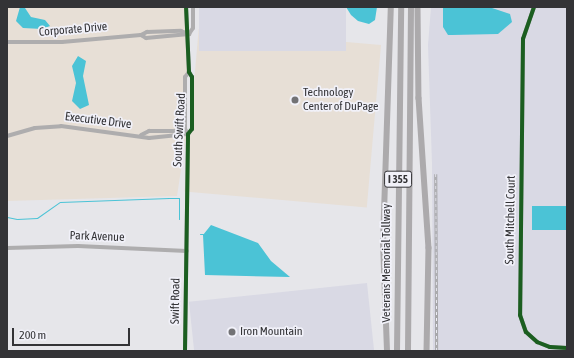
<!DOCTYPE html>
<style>
body{margin:0}
#map{position:relative;width:574px;height:358px;overflow:hidden;background:#e6e6ea;font-family:"Asap Condensed",sans-serif}
div>[style]{position:absolute}
[style*='--x']{left:calc(var(--x)*1px);top:calc(var(--y)*1px);width:calc(var(--w)*1px);rotate:calc(var(--a)*1deg)}
.commercial>*{inset:0;background:#e7dfd6;transform-origin:0 0}
.built>*{inset:0;background:#d9d9e4;transform-origin:0 0}
.water>*{inset:0;background:#4bc3d6;transform-origin:0 0}
.stream>*{height:1px;margin:-0.5px;padding:0 0.5px;transform-origin:0.5px;border-radius:0.5px;background:#4bc3d6}
.minor>*{height:4px;margin:-2px;padding:0 2px;transform-origin:2px;border-radius:2px;background:#aeadae}
.highway>*{height:5.5px;margin:-2.75px;padding:0 2.75px;transform-origin:2.75px;border-radius:2.75px;background:#acaaac}
.rail>*{height:2.5px;margin-top:-1.25px;transform-origin:0;background:repeating-linear-gradient(90deg,#f1f1f9 0 3px,#a5a5a7 0 6px);box-sizing:border-box;border-block:1px solid #a5a5a7}
.cycleway>*{height:4px;margin:-2px;padding:0 2px;transform-origin:2px;border-radius:2px;background:#1b5e20}
.dots>*{width:11px;height:11px;translate:-50% -50%;box-sizing:border-box;border:2px solid #f1f1f9;border-radius:50%}
span{translate:-50% -50%;white-space:nowrap;text-align:center;line-height:1.15;-webkit-text-stroke:3.5px #f1f1f9;paint-order:stroke}
.shield-label span{padding:1px 3px;background:#f1f1f9;border:1px solid;border-radius:3px;-webkit-text-stroke-width:0}
.shield-label{font-size:11px;color:#333336;font-weight:700}
.street-label{font-size:12px;color:#333336}
.poi-label{font-size:12px;color:#333336}
.left{translate:0 -50%;text-align:left}
.frame{position:absolute;inset:0;border:8px solid #333336;pointer-events:none}
.scale{position:absolute;left:12px;top:328px;width:118px;height:18px;box-sizing:border-box;border:2px solid #333336;border-top:0;padding-left:5px;font-size:12px;line-height:14px;white-space:nowrap;color:#333336;-webkit-text-stroke:3px #f1f1f9;paint-order:stroke}
</style>
<div id="map">
<div class="commercial">
<div style="clip-path:polygon(7px 7px,188px 7px,186px 137px,177px 196px,7px 201px)"></div>
<div style="left:381px;top:45px;width:163px;height:183px;rotate:95deg"></div>
</div>
<div class="built">
<div style="left:199px;top:7px;width:147px;height:44px"></div>
<div style="clip-path:polygon(431px 7px,567px 7px,567px 351px,433px 351px,432px 164px,428px 45px)"></div>
<div style="left:367px;top:283px;width:68px;height:179px;rotate:84deg"></div>
</div>
<div class="water">
<div style="clip-path:polygon(20px 7px,25px 8px,31px 17px,45px 20px,50px 26px,42px 29px,23px 28px,16px 21px)"></div>
<div style="clip-path:polygon(346px 7px,377px 7px,375px 20px,369px 24px,358px 21px,351px 15px)"></div>
<div style="clip-path:polygon(443px 7px,489px 7px,510px 14px,512px 22px,498px 34px,452px 35px,448px 35px,443px 27px)"></div>
<div style="clip-path:polygon(78px 56px,86px 61px,83px 76px,89px 105px,80px 109px,72px 101px,76px 83px,72px 66px)"></div>
<div style="left:532px;top:206px;width:35px;height:24px"></div>
<div style="clip-path:polygon(211px 225px,258px 243px,271px 261px,290px 277px,205px 275px,203px 235px)"></div>
</div>
<div class="stream">
<div style="--x:7;--y:217;--w:10;--a:11"></div>
<div style="--x:17;--y:219;--w:20;--a:-3"></div>
<div style="--x:37;--y:218;--w:28;--a:-35"></div>
<div style="--x:60;--y:202;--w:109;--a:-2.1"></div>
<div style="--x:169;--y:198;--w:10;--a:0"></div>
<div style="--x:179;--y:198;--w:21;--a:90"></div>
<div style="--x:200;--y:234;--w:3;--a:0"></div>
</div>
<div class="minor">
<div style="--x:534;--y:7;--w:34;--a:109"></div>
<div style="--x:523;--y:39;--w:276;--a:90.6"></div>
<div style="--x:520;--y:315;--w:18;--a:71"></div>
<div style="--x:526;--y:332;--w:15;--a:42"></div>
<div style="--x:537;--y:342;--w:14;--a:21"></div>
<div style="--x:550;--y:347;--w:17;--a:3"></div>
<div style="--x:189;--y:34;--w:7;--a:-56"></div>
<div style="--x:193;--y:28;--w:21;--a:-90"></div>
<div style="--x:141;--y:35;--w:6;--a:31"></div>
<div style="--x:146;--y:38;--w:43;--a:-5.3"></div>
<div style="--x:7;--y:42;--w:55;--a:0"></div>
<div style="--x:62;--y:42;--w:79;--a:-5.1"></div>
<div style="--x:141;--y:35;--w:7;--a:-27"></div>
<div style="--x:147;--y:32;--w:34;--a:-2"></div>
<div style="--x:181;--y:31;--w:9;--a:21"></div>
<div style="--x:188;--y:134;--w:6;--a:-121"></div>
<div style="--x:185;--y:129;--w:52;--a:-90"></div>
<div style="--x:185;--y:77;--w:6;--a:-51"></div>
<div style="--x:141;--y:135;--w:9;--a:-27"></div>
<div style="--x:149;--y:131;--w:31;--a:0"></div>
<div style="--x:180;--y:131;--w:9;--a:21"></div>
<div style="--x:7;--y:136;--w:29;--a:-16"></div>
<div style="--x:35;--y:128;--w:26;--a:-4"></div>
<div style="--x:61;--y:126;--w:89;--a:7.8"></div>
<div style="--x:149;--y:138;--w:39;--a:-6"></div>
<div style="--x:7;--y:248;--w:71;--a:-1.6"></div>
<div style="--x:78;--y:246;--w:109;--a:2.6"></div>
<div style="--x:185;--y:351;--w:217;--a:-89.2"></div>
<div style="--x:188;--y:134;--w:6;--a:-51"></div>
<div style="--x:192;--y:129;--w:52;--a:-90"></div>
<div style="--x:192;--y:77;--w:6;--a:-121"></div>
<div style="--x:189;--y:72;--w:65;--a:-92.6"></div>
</div>
<div class="highway">
<div style="--x:418;--y:7;--w:91;--a:89.4"></div>
<div style="--x:419;--y:98;--w:150;--a:86.2"></div>
<div style="--x:429;--y:248;--w:103;--a:91.1"></div>
<div style="--x:387;--y:351;--w:108;--a:-92.1"></div>
<div style="--x:383;--y:243;--w:236;--a:-88.1"></div>
<div style="--x:397;--y:351;--w:344;--a:-89.3"></div>
<div style="--x:408;--y:351;--w:344;--a:-89.5"></div>
</div>
<div class="rail">
<div style="--x:436;--y:174;--w:177;--a:89.7"></div>
</div>
<div class="cycleway">
<div style="--x:534;--y:7;--w:34;--a:109"></div>
<div style="--x:523;--y:39;--w:276;--a:90.6"></div>
<div style="--x:520;--y:315;--w:18;--a:71"></div>
<div style="--x:526;--y:332;--w:15;--a:42"></div>
<div style="--x:537;--y:342;--w:14;--a:21"></div>
<div style="--x:550;--y:347;--w:17;--a:3"></div>
<div style="--x:185;--y:351;--w:217;--a:-89.2"></div>
<div style="--x:188;--y:134;--w:6;--a:-51"></div>
<div style="--x:192;--y:129;--w:52;--a:-90"></div>
<div style="--x:192;--y:77;--w:6;--a:-121"></div>
<div style="--x:189;--y:72;--w:65;--a:-92.6"></div>
</div>
<div class="dots">
<div style="left:295px;top:100px;background:#727275"></div>
<div style="left:232px;top:332px;background:#727275"></div>
</div>
<div class="shield-label">
<span style="left:398px;top:179px">I 355</span>
</div>
<div class="street-label">
<span style="left:73px;top:30px;rotate:-5deg">Corporate Drive</span>
<span style="left:98px;top:121px;rotate:7deg">Executive Drive</span>
<span style="left:180px;top:130px;rotate:-87deg">South Swift Road</span>
<span style="left:511px;top:220px;rotate:-89deg">South Mitchell Court</span>
<span style="left:97px;top:237px;rotate:2deg">Park Avenue</span>
<span style="left:387px;top:263px;rotate:-90deg">Veterans Memorial Tollway</span>
<span style="left:176px;top:301px;rotate:-89deg">Swift Road</span>
</div>
<div class="poi-label">
<span class="left" style="left:303px;top:100px">Technology<br>Center of DuPage</span>
<span class="left" style="left:240px;top:332px">Iron Mountain</span>
</div>
<div class="frame"></div>
<div class="scale">200 m</div>
</div>
